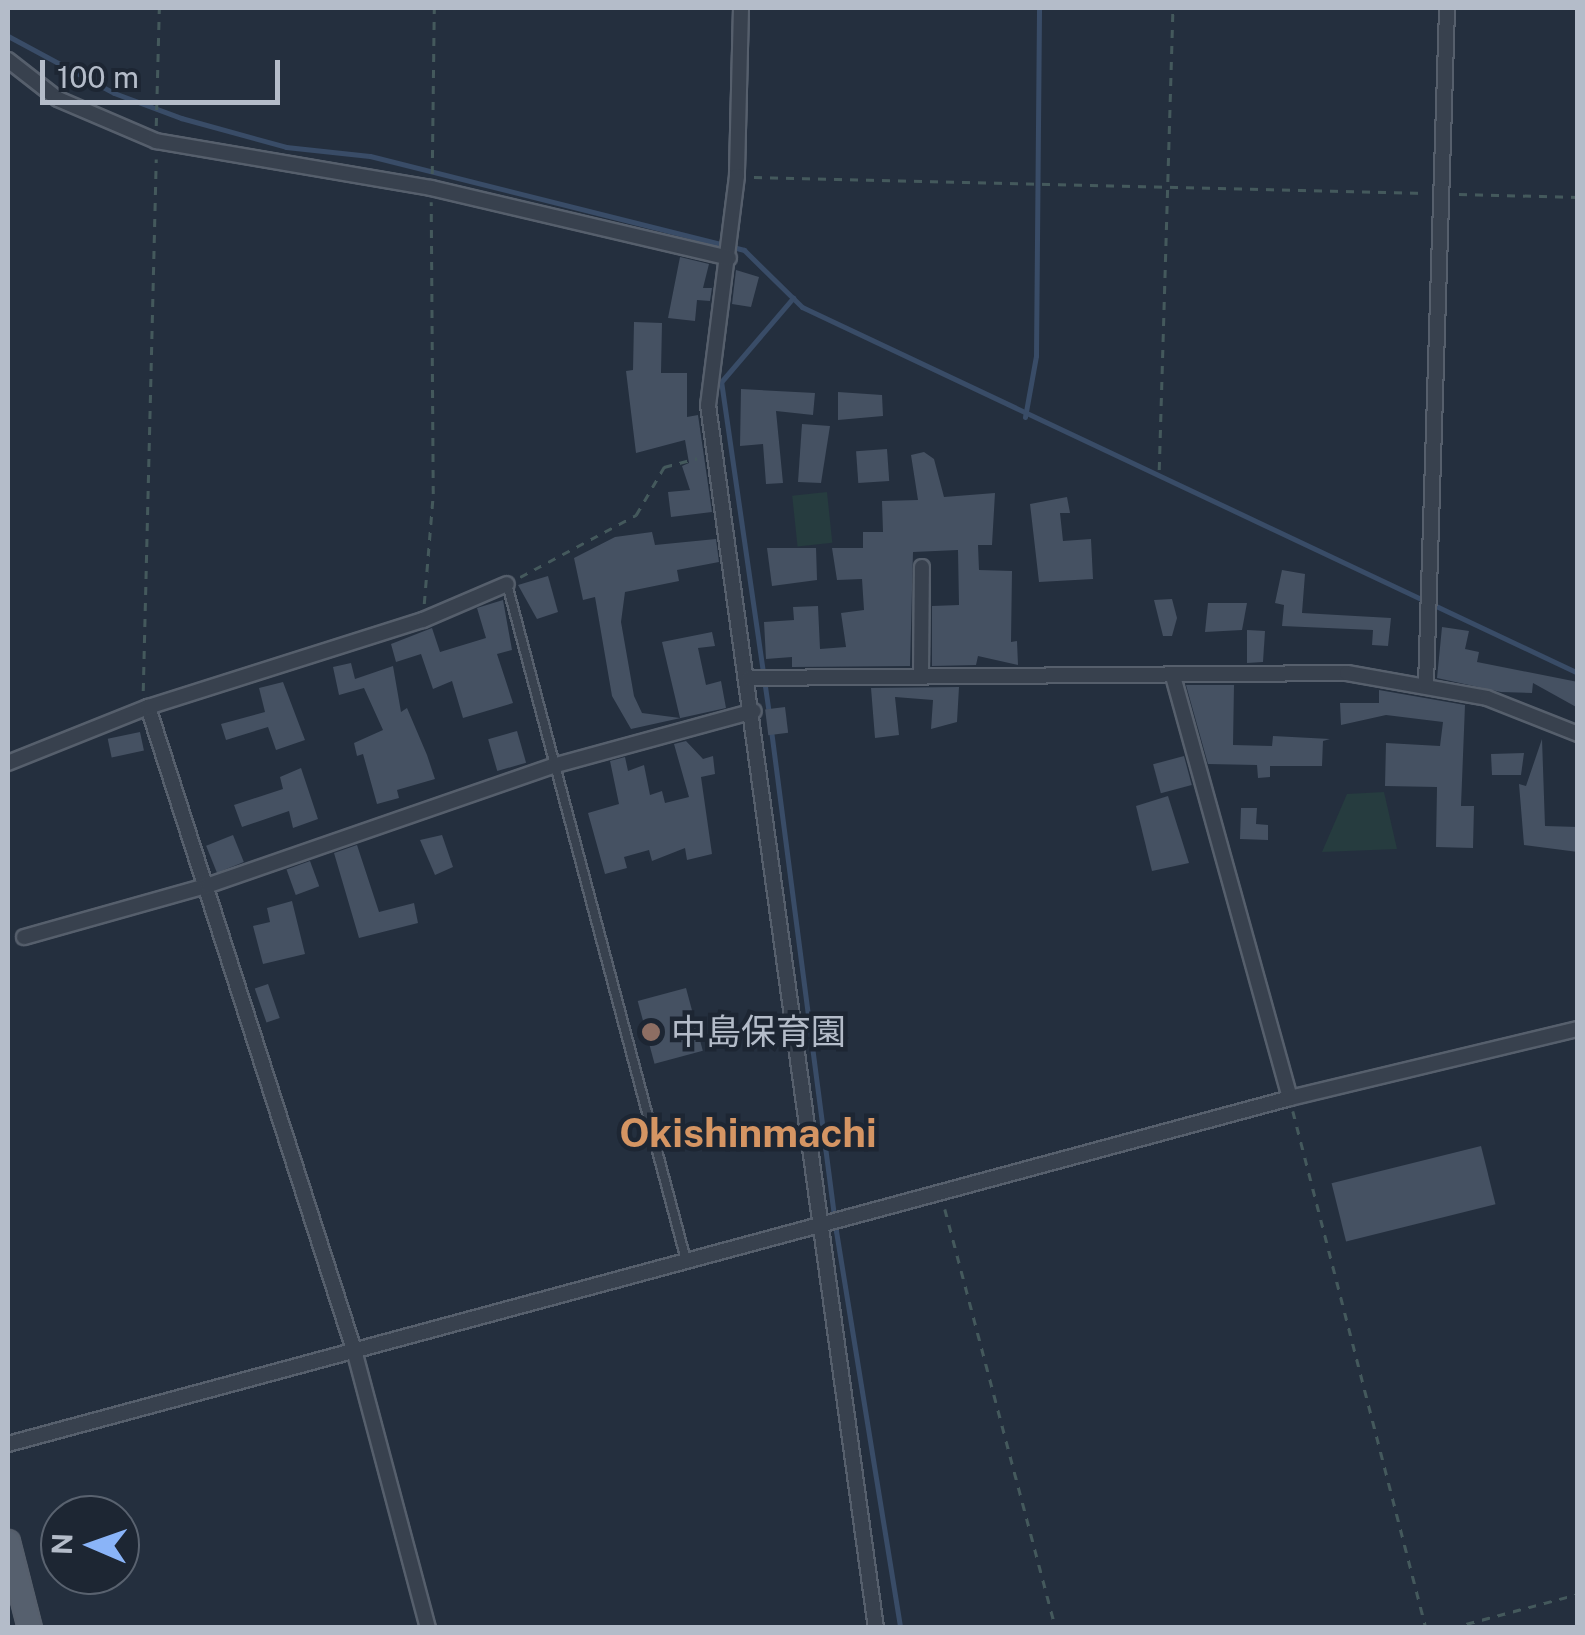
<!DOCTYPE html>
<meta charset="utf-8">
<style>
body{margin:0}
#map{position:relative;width:1585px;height:1635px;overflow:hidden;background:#242f3e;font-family:"Public Sans","Noto Sans JP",sans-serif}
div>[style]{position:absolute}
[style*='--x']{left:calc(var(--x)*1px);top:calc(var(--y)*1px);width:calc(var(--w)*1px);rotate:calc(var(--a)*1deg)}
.green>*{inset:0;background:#263c3f;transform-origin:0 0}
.stream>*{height:5px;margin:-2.5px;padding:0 2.5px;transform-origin:2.5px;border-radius:2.5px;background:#394c67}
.building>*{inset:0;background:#455162;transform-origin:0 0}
.path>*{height:2.5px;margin-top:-1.25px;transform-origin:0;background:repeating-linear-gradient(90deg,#44595c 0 8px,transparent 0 16px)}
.roads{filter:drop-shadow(2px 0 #565f6c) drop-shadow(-2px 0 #565f6c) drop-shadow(0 2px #565f6c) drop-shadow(0 -2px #565f6c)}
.lane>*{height:8px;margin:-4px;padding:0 4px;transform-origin:4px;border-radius:4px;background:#38414e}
.street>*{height:14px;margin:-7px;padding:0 7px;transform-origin:7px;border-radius:7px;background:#38414e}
.primary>*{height:22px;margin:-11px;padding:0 11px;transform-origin:11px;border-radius:11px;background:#56606e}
.dots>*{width:28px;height:28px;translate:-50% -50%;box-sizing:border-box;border:5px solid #1d2633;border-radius:50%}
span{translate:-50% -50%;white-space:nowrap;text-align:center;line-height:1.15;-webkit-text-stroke:9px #1d2633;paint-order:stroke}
.poi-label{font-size:35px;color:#b4bcc9}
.left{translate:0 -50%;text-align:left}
.quarter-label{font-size:40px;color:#d59563;font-weight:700}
.frame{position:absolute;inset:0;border:10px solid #b4bcc9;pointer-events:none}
.north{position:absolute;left:40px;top:1495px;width:100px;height:100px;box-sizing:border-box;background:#1d2633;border:2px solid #59626f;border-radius:50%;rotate:272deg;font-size:28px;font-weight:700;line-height:40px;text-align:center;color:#b4bcc9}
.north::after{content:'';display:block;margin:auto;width:35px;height:45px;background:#8ab4f8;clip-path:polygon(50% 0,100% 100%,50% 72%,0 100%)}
.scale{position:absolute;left:40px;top:60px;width:240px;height:45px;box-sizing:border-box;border:5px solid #b4bcc9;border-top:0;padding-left:12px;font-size:30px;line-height:35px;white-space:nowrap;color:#b4bcc9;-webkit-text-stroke:8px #1d2633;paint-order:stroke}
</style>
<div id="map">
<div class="green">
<div style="left:827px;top:492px;width:51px;height:35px;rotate:84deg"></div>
<div style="clip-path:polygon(1384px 792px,1397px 849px,1322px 852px,1347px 794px)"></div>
</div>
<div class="stream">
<div style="--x:8;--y:36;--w:120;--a:28.3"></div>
<div style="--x:114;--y:93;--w:72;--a:20.5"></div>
<div style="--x:181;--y:118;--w:109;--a:15.4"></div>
<div style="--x:286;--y:147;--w:84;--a:6.1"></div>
<div style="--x:370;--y:156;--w:386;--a:14.1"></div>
<div style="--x:744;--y:250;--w:81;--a:44.5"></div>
<div style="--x:802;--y:307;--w:858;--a:25.25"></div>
<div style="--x:1025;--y:417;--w:62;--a:-79.8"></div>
<div style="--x:1036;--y:356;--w:348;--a:-89.5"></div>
<div style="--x:769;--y:714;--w:335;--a:-98.2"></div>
<div style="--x:721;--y:382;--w:111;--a:-49.4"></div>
<div style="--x:771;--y:730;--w:505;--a:82.61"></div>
<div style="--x:836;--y:1231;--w:402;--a:80.8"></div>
</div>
<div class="building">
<div style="clip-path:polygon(680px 257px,709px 264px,703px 288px,712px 288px,710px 301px,697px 300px,695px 321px,668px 318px)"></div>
<div style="clip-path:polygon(736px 270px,759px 277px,751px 307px,732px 304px)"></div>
<div style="clip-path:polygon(634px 322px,662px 323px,661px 373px,687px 373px,687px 417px,698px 415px,712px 512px,671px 517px,668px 492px,690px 490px,682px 466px,689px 463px,685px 440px,636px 453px,626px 371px,633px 370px)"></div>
<div style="clip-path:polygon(741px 389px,815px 393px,813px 415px,776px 411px,783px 483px,766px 484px,763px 444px,740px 446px)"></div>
<div style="clip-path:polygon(838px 392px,882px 395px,883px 416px,838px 420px)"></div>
<div style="clip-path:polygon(802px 424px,830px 426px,821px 483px,798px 482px)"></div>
<div style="left:887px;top:449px;width:32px;height:31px;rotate:86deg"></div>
<div style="clip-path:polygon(924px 452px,934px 459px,944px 497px,995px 493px,992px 545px,978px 545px,979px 570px,1012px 571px,1011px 642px,1017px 641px,1018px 665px,978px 656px,976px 665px,932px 666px,932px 606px,959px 605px,958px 550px,913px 552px,910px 666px,792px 667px,792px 657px,766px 659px,764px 622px,794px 620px,793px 607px,818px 606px,820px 649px,846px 647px,841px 613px,864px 610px,862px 579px,837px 580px,832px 548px,863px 548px,863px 532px,883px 532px,882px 501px,918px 500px,911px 455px)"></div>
<div style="clip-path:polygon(1067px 497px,1070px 513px,1060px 513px,1063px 541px,1091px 539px,1093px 579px,1039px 582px,1030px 504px)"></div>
<div style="clip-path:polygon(652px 532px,655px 545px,716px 539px,719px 562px,677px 570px,679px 581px,625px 592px,621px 622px,634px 696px,642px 713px,680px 718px,662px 642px,712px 632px,715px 646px,698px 648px,706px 685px,721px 681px,726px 708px,631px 729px,612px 696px,595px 597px,583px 600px,574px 558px,615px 537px)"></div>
<div style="clip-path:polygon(767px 548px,816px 548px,817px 580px,772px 586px)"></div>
<div style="clip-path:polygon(1282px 570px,1305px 574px,1302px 613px,1391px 618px,1388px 646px,1372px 645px,1373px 630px,1282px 626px,1284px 605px,1275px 603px)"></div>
<div style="clip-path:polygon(548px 576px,558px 612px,537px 619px,518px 585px)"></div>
<div style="clip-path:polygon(1172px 599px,1177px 618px,1172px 636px,1163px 636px,1154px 600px)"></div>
<div style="clip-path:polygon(503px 600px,512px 650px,497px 654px,513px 703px,463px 718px,452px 681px,433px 689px,421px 654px,396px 662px,391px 644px,432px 628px,440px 652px,486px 638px,477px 608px)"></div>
<div style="clip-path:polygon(1208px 603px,1247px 603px,1242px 630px,1205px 632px)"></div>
<div style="clip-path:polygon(1442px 627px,1469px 631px,1465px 649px,1479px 652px,1477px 662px,1578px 682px,1578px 708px,1533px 683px,1532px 693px,1501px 692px,1437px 678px)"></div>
<div style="clip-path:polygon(1247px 630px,1265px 631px,1263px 662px,1247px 663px)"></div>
<div style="clip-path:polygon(351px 663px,355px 679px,393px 666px,401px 712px,407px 708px,427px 755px,435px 779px,397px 790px,399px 798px,377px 804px,363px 754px,357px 756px,354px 743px,383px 730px,364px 688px,339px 695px,333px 667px)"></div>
<div style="clip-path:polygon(283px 682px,305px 740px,276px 750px,268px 727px,226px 740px,221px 724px,265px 712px,259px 688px)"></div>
<div style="clip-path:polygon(1186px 685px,1234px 685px,1233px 745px,1272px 746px,1273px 736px,1330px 739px,1323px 741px,1322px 766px,1270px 766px,1270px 777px,1258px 778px,1257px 765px,1208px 764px)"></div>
<div style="clip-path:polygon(959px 687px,957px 722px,931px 729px,933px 700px,895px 697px,899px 735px,875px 738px,871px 688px)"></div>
<div style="clip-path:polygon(1379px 690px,1465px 705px,1461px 806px,1474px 806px,1473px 848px,1436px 847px,1437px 787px,1385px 786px,1386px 743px,1440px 746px,1443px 722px,1386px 715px,1341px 725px,1340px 703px,1379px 703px)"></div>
<div style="left:785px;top:707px;width:26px;height:20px;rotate:83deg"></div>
<div style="left:517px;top:731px;width:33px;height:30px;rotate:74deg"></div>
<div style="left:140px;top:732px;width:19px;height:33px;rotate:78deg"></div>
<div style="clip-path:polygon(1542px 739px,1545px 826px,1578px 827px,1578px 852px,1524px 845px,1519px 784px,1526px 786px)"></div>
<div style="clip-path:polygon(686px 741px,703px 759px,713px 756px,715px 774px,701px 777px,712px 854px,687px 860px,685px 848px,652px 861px,649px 850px,624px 857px,627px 868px,605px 874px,588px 813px,619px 804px,610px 761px,625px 757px,628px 771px,644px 765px,650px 795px,662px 791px,665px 803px,689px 797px,674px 744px)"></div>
<div style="clip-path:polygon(1524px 753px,1521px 775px,1492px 775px,1491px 754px)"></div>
<div style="left:1184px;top:756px;width:30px;height:32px;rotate:75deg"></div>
<div style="clip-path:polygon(301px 768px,318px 819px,293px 828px,289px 811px,242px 827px,234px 805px,283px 789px,280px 777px)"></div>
<div style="clip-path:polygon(1168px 796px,1189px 863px,1152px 871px,1136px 806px)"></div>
<div style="clip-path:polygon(1241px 808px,1257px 808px,1256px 824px,1268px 825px,1268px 840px,1240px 839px)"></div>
<div style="left:233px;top:835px;width:29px;height:29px;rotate:68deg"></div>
<div style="clip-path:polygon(442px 835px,453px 867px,435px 875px,420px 840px)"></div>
<div style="clip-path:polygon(357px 845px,379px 912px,414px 903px,418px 923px,359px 938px,334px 853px)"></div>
<div style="left:310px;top:861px;width:27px;height:25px;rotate:70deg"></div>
<div style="clip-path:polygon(292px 901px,305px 954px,263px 964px,253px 926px,270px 922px,267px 908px)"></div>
<div style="left:268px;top:984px;width:36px;height:14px;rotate:71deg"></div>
<div style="left:686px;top:988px;width:65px;height:50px;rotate:75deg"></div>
<div style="left:1481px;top:1146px;width:60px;height:154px;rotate:76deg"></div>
</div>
<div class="path">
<div style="--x:156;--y:126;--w:118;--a:-88.5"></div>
<div style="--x:432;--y:174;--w:166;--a:-89.3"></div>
<div style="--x:754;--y:177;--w:672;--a:1.36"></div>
<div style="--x:1459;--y:194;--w:119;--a:1.4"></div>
<div style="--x:1159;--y:470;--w:462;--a:-88.3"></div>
<div style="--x:520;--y:577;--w:132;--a:-28.1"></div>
<div style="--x:636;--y:515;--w:56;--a:-59.7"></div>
<div style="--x:664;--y:467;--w:34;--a:-15"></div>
<div style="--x:424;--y:604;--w:110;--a:-85.3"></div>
<div style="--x:433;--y:494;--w:292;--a:-90.4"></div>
<div style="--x:143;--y:691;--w:532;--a:-88.6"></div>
<div style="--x:1293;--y:1111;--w:534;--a:75.57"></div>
<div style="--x:945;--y:1209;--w:433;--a:75.2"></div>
<div style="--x:1451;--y:1628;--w:131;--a:-15"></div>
</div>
<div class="roads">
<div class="lane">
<div style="--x:507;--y:584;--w:699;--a:75.17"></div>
</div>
<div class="street">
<div style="--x:741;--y:8;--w:168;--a:91.4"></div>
<div style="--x:737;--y:176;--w:231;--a:97.2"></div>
<div style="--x:708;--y:405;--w:1234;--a:82.18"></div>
<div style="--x:8;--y:60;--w:63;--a:38"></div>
<div style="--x:58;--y:99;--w:107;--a:23.2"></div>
<div style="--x:156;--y:141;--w:279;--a:9.7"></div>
<div style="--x:431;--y:188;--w:306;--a:13.2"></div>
<div style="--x:921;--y:673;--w:106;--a:-89.5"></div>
<div style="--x:1173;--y:676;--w:438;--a:74.5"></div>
<div style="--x:749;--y:678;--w:598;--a:-0.48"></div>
<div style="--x:1347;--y:673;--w:142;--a:10.1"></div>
<div style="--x:1487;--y:698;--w:98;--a:21.6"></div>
<div style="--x:1426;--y:685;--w:677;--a:-88.22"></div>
<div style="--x:148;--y:707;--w:675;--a:72.24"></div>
<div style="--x:354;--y:1350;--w:288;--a:75.1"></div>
<div style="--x:8;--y:763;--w:151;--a:-21.8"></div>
<div style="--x:148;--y:707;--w:288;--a:-17.6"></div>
<div style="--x:423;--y:620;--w:91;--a:-23.2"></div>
<div style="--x:24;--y:937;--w:192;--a:-15.7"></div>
<div style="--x:209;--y:885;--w:364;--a:-19.1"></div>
<div style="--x:553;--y:766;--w:208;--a:-15.3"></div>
<div style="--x:8;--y:1444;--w:1328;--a:-15.1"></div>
<div style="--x:1290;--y:1098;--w:296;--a:-13.5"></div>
</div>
<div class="primary">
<div style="--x:8;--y:1542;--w:89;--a:75.7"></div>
</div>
</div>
<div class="dots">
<div style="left:651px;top:1032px;background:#8d6e63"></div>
</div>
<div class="poi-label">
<span class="left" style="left:671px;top:1032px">中島保育園</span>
</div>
<div class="quarter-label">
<span style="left:748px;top:1133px">Okishinmachi</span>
</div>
<div class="frame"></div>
<div class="north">N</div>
<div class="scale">100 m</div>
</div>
